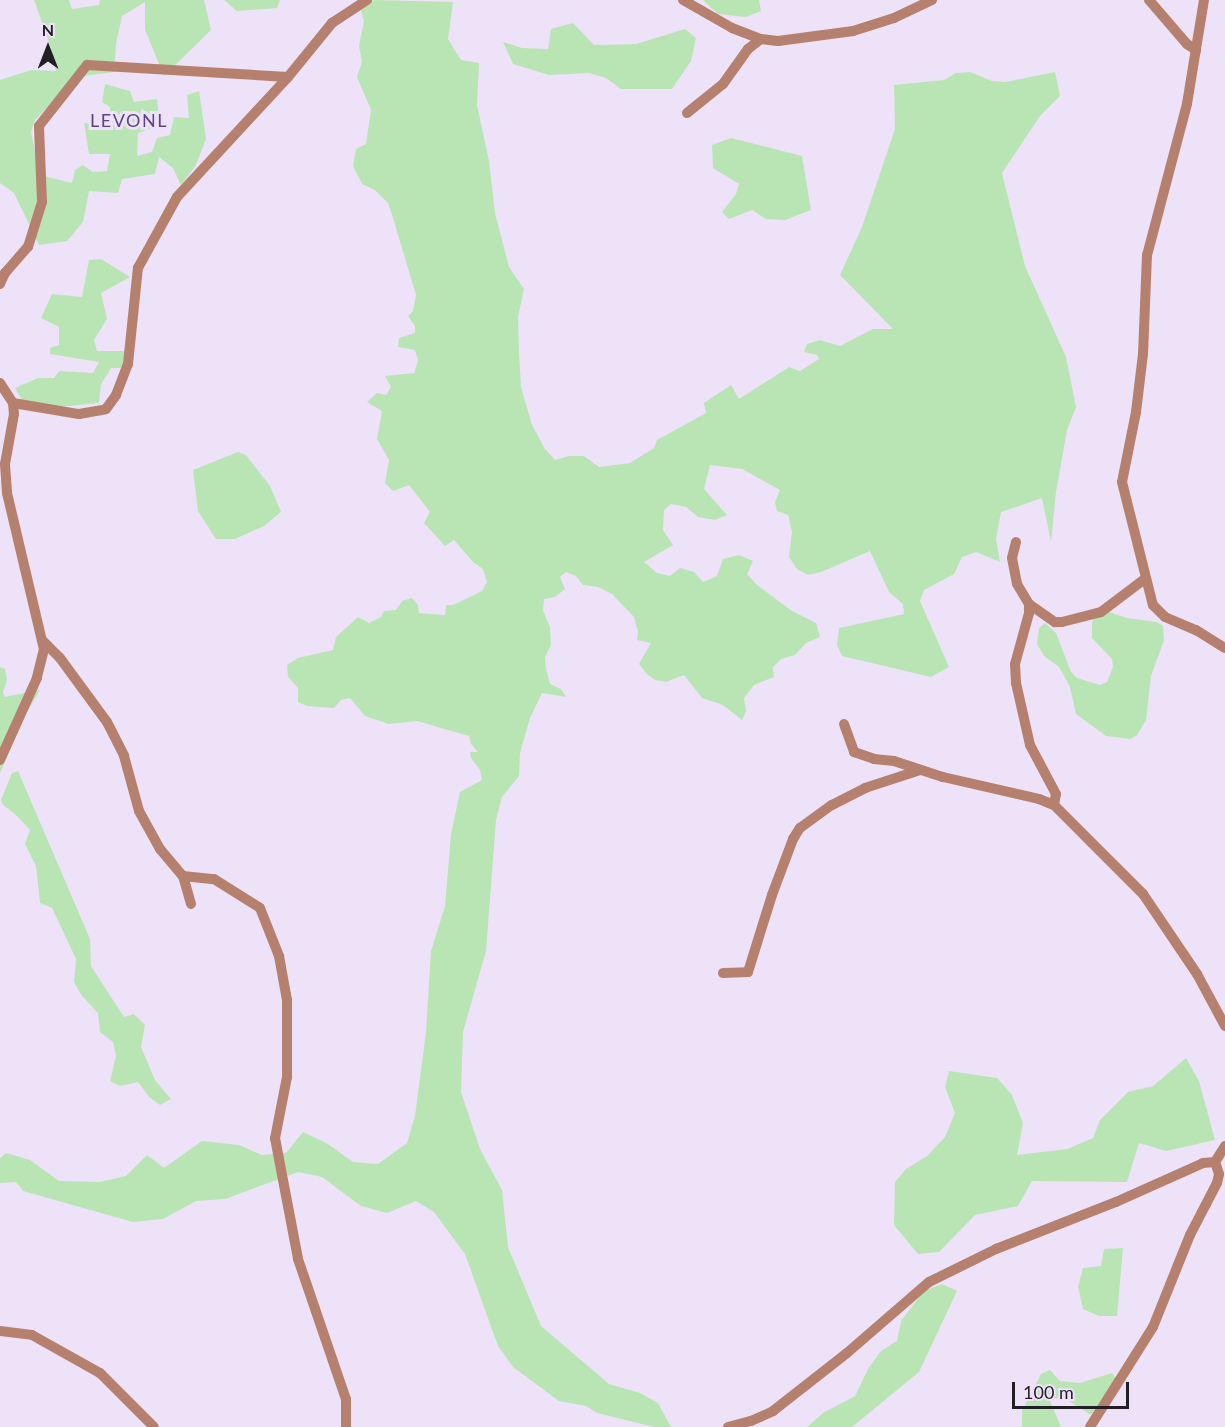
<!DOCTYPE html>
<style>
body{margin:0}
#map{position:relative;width:1225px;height:1427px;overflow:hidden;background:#eee2f9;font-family:Lato,sans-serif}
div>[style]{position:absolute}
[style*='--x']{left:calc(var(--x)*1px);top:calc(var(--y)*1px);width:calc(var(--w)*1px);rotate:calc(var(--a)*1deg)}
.green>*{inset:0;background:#b9e5b5}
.minor>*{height:10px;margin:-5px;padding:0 5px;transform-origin:5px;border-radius:5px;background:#b6806f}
span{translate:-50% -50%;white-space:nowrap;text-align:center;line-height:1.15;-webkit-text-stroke:6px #eee2f9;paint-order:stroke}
.quarter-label{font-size:18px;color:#5e4582;letter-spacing:1.5px}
.north{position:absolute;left:18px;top:18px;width:60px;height:60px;-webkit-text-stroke:4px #eee2f9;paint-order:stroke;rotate:0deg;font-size:16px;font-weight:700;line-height:24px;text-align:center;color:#221e26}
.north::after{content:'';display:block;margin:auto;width:21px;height:27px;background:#221e26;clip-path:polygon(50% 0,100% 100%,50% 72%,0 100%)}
.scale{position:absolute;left:1012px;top:1382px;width:117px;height:27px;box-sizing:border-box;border:3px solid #221e26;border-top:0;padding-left:8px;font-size:18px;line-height:21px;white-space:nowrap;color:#221e26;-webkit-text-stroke:4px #eee2f9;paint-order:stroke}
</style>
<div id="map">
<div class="green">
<div style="clip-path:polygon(34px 0,69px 0,72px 9px,99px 5px,100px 0,204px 0,211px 30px,164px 76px,145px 30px,145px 2px,122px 16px,116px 44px,114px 72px,83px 76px,59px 95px,35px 120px,31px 132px,40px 175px,72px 183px,75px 170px,83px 165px,93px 172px,107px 171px,110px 154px,89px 154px,84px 123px,110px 126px,110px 107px,102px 102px,105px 84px,130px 91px,134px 102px,157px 99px,160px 125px,138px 133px,137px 156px,152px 152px,157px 138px,170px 135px,174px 117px,189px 118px,187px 95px,199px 91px,206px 139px,196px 165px,181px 185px,173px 168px,159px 157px,155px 174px,122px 179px,118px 193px,89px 191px,83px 222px,67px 241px,39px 245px,14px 193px,0 183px,0 80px,31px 70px,56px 71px,50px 45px)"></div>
<div style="clip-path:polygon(224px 0,280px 0,277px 8px,237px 11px)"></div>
<div style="clip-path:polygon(375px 0,453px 2px,448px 39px,461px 60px,479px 63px,477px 105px,489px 161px,495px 213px,509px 267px,524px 289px,518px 317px,519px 353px,521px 387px,532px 425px,545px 449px,555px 460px,569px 456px,584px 456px,599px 467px,630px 463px,654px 448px,657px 440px,706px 413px,704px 403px,731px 385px,739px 399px,789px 367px,800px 371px,819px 359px,817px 355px,804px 352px,807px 344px,820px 340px,840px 346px,873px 329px,893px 329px,840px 275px,862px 227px,895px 129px,894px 85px,944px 80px,956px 73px,970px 72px,992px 81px,1005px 82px,1055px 72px,1060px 96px,1040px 116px,1002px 173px,1025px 266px,1066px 357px,1076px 407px,1067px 430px,1056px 492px,1051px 542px,1042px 498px,1001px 512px,996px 539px,1000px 562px,976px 552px,962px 557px,954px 574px,924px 590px,920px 601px,949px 667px,931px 677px,842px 656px,837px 645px,839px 628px,904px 614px,903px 604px,889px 592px,870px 551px,821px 572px,808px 575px,797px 569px,789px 557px,792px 532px,788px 515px,777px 511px,775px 502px,780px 490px,742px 469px,710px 465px,704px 489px,727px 515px,715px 520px,698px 517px,686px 507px,671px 504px,664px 510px,663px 530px,673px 545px,644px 562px,657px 573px,670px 576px,680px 568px,694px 572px,703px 582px,717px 576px,723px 559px,739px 555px,753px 561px,747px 574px,757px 585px,792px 611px,816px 623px,820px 637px,806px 643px,795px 655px,781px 659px,773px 667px,774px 677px,754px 685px,744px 698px,746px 711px,742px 720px,723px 705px,702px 698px,684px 675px,666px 682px,655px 680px,647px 674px,639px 664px,651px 643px,637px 640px,638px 632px,634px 617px,612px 594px,598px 587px,583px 585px,576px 576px,566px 572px,560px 577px,565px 589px,555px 597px,544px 599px,543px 611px,550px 627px,551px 645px,545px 657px,546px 669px,550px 684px,561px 689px,566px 697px,542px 693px,530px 718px,520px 753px,519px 776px,502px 797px,496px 820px,486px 951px,463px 1032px,461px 1092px,480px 1149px,502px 1190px,508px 1247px,541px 1326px,609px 1384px,640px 1393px,658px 1403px,671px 1427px,654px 1427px,597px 1413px,586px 1406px,559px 1401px,513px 1367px,498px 1346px,465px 1254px,434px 1212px,416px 1201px,387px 1213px,361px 1206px,322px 1177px,298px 1172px,225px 1199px,196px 1201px,163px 1219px,133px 1222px,23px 1191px,16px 1182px,0 1183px,0 1158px,6px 1153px,30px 1160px,59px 1181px,100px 1182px,126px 1176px,147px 1155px,164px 1168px,202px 1141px,239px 1145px,262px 1155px,286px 1153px,303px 1132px,328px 1144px,353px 1162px,378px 1164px,407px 1143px,415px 1116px,426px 1032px,431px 951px,445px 906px,451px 834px,460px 792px,482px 780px,480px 770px,471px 758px,470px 752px,478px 752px,471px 744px,469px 736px,417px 721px,389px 724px,365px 716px,350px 698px,341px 700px,334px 708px,307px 706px,298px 702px,298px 688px,288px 677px,287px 665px,298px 658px,333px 650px,336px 637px,358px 617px,369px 623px,381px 617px,384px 611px,396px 610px,402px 601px,412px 598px,418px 605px,419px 613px,445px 615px,446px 605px,453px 605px,482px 591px,487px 582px,483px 569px,473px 562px,454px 540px,445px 546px,424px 523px,430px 512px,409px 485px,393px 491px,385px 483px,389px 460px,377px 439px,382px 411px,367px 402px,377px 393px,386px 395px,391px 387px,385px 376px,414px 373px,418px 361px,415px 350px,398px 347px,399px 338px,415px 333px,415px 326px,408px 316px,413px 311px,416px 295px,393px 218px,388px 203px,375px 190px,362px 184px,353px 166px,356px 149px,366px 144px,371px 110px,357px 77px,362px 62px,359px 46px,364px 21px,359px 4px)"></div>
<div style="clip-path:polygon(703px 0,759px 0,761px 11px,746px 17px,718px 14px)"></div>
<div style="clip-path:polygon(573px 23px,594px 45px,636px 44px,685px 29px,696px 38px,691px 61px,672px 89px,621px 89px,606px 78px,589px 73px,549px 75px,513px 64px,503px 42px,522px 48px,548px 49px,551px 29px)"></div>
<div style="clip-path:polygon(731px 138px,802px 156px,811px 210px,785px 220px,766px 219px,752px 210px,729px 219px,722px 212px,736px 194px,739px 184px,713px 168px,712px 145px)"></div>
<div style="clip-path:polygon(101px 259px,130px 277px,101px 293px,107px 319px,94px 340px,97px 351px,127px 351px,125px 368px,111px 368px,101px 384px,99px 403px,28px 410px,15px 388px,38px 378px,54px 378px,59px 371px,93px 373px,99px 362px,50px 354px,50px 348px,59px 345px,59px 327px,41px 318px,52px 294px,82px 297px,89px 260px)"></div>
<div style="clip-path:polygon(238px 452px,246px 455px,270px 486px,281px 512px,264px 526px,235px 539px,216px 539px,198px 511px,193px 470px)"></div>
<div style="clip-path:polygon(1106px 611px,1127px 618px,1157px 622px,1163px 626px,1164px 640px,1151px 676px,1146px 720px,1137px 735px,1130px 739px,1106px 736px,1076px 714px,1070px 687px,1059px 667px,1044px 656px,1037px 644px,1039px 628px,1045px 623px,1056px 633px,1071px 672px,1077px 678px,1100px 685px,1107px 682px,1113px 667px,1112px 659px,1092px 638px,1092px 623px,1095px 616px)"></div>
<div style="clip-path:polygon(0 667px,5px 669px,7px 680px,3px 692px,5px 697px,40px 690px,26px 714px,0 773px)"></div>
<div style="clip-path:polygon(18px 771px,90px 939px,91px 966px,124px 1017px,134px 1014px,145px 1025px,141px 1047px,155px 1080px,171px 1099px,160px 1105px,149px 1097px,138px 1082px,120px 1086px,110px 1081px,116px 1056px,113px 1042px,100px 1032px,98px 1013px,82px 996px,74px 982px,76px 959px,52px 908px,40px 903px,36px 866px,25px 844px,30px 830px,15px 814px,3px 805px,1px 800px,12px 773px)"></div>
<div style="clip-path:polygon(1186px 1058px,1199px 1081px,1215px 1140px,1166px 1151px,1139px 1143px,1127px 1182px,1032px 1181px,1018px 1206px,975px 1215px,939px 1252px,918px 1254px,894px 1225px,895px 1182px,906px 1169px,927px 1156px,945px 1137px,955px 1113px,945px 1087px,949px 1071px,997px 1078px,1012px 1095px,1023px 1123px,1017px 1155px,1067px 1149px,1093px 1138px,1100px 1120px,1128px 1092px,1153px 1086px)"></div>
<div style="clip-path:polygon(1123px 1248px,1117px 1316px,1099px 1316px,1083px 1309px,1078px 1287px,1083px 1268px,1101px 1266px,1104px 1249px)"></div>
<div style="clip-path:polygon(942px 1284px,957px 1291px,919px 1372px,852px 1427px,807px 1427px,823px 1413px,855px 1396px,868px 1369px,881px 1351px,897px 1341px,901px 1321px,924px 1291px)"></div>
<div style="clip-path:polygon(1050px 1370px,1060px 1381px,1080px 1383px,1112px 1373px,1116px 1379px,1091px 1415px,1061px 1396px,1050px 1401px,1061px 1427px,1022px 1427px,1022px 1411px,1041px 1374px)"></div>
</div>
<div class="minor">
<div style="--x:683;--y:0;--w:56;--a:29.7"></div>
<div style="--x:732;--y:28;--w:31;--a:21"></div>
<div style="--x:761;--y:39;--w:17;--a:7"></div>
<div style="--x:778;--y:41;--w:76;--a:-7.6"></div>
<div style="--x:853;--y:31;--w:43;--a:-17.6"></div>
<div style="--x:894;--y:18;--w:42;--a:-25.3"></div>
<div style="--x:1149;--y:0;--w:58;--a:49.2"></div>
<div style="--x:1187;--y:44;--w:11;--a:34"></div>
<div style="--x:1204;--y:0;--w:105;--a:99.3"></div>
<div style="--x:1187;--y:104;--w:156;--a:104.8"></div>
<div style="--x:1147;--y:255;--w:99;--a:92.3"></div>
<div style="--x:1143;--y:354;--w:58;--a:96.9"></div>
<div style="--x:1136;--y:412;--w:71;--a:101.3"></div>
<div style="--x:1122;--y:482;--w:127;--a:75.9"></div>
<div style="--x:1153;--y:605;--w:17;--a:45"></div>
<div style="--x:1165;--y:617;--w:34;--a:23"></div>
<div style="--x:1196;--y:630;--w:34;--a:32"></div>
<div style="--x:687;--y:113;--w:46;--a:-38.9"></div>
<div style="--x:723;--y:84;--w:43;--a:-54.5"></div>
<div style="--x:748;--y:49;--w:16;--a:-38"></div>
<div style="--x:0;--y:284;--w:12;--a:-66"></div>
<div style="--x:5;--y:273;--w:35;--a:-49"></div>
<div style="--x:28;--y:247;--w:47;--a:-72.7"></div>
<div style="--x:42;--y:202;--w:76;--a:-92.3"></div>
<div style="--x:39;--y:126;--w:78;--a:-51.8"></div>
<div style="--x:87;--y:65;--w:201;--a:3.4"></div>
<div style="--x:0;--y:383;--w:24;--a:57"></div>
<div style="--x:13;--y:403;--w:11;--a:85"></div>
<div style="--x:14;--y:414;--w:51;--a:100.2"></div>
<div style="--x:5;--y:464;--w:29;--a:86"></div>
<div style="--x:7;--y:493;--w:160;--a:76.7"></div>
<div style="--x:44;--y:649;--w:30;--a:104"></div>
<div style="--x:37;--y:678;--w:90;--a:114.3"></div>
<div style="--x:13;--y:403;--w:67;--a:9.5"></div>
<div style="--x:79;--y:414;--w:27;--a:-10"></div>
<div style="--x:106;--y:409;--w:17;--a:-54"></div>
<div style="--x:116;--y:395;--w:33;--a:-69"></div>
<div style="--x:128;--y:364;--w:97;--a:-84.1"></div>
<div style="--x:138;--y:268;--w:81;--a:-61.2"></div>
<div style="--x:177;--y:197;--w:163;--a:-47.2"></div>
<div style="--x:288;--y:77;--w:70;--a:-50.8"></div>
<div style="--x:332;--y:23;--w:42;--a:-33.3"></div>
<div style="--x:1016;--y:542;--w:16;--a:104"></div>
<div style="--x:1012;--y:558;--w:26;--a:79"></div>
<div style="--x:1017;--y:584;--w:23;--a:59"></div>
<div style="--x:43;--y:641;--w:24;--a:45"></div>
<div style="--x:60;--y:658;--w:79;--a:53.7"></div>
<div style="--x:107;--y:722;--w:38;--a:63"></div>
<div style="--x:124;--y:756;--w:57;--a:74.7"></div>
<div style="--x:139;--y:811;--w:43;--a:61.1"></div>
<div style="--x:160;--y:849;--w:35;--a:50"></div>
<div style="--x:183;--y:876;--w:29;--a:74"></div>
<div style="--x:844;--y:724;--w:30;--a:70"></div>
<div style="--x:854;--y:752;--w:21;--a:19"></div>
<div style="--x:874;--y:759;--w:20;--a:6"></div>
<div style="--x:894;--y:761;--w:52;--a:18.1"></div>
<div style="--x:943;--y:777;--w:98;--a:12.9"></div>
<div style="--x:1039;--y:799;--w:16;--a:22"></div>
<div style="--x:1054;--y:805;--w:126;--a:45"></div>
<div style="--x:1143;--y:894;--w:97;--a:56"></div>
<div style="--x:1197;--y:974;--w:59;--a:61.7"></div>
<div style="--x:1054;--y:805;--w:11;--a:-80"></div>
<div style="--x:1056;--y:794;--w:55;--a:-118"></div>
<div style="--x:1030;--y:745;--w:64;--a:-102.7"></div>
<div style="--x:1016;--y:683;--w:19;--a:-93"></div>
<div style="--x:1015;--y:664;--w:53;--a:-74.6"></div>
<div style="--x:1029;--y:613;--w:9;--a:-90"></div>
<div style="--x:1029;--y:604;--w:32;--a:35"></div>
<div style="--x:1055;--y:622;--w:7;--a:0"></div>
<div style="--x:1062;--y:622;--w:40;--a:-14.4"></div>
<div style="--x:1101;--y:612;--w:56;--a:-37.1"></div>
<div style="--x:183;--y:876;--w:31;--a:6"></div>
<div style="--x:214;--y:879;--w:54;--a:32.2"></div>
<div style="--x:260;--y:908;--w:52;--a:68.4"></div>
<div style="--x:279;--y:956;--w:45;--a:79.7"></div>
<div style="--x:287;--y:1000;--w:77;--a:90"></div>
<div style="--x:287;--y:1077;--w:62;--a:101.1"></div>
<div style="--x:275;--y:1138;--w:123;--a:79.2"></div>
<div style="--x:298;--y:1259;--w:148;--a:71.1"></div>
<div style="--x:346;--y:1399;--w:28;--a:90"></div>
<div style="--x:723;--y:973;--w:25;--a:-2"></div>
<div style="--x:748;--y:972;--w:81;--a:-72.7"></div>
<div style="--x:772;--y:895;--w:60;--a:-69.4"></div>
<div style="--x:793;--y:839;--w:13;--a:-58"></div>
<div style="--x:800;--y:828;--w:39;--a:-36"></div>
<div style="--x:832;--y:805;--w:37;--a:-27"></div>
<div style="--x:865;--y:788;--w:58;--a:-18.1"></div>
<div style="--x:1215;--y:1162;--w:19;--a:-58"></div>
<div style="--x:0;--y:1331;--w:32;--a:7"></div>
<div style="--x:32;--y:1335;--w:78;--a:29.2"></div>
<div style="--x:100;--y:1373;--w:76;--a:45"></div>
<div style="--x:728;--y:1427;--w:24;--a:-15"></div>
<div style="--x:751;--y:1421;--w:24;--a:-24"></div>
<div style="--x:773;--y:1411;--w:94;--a:-38.1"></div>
<div style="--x:847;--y:1353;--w:108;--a:-40.9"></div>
<div style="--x:929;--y:1282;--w:75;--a:-26.2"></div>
<div style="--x:996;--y:1249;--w:129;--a:-21.4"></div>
<div style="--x:1116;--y:1202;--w:95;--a:-24.1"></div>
<div style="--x:1203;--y:1163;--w:12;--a:-5"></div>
<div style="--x:1090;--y:1427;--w:118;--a:-57.8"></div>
<div style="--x:1153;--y:1327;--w:99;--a:-68.1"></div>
<div style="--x:1190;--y:1235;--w:59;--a:-62.6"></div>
<div style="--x:1217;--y:1183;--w:9;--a:-77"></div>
<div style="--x:1219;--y:1174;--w:13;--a:-108"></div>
</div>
<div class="quarter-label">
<span style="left:129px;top:120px">LEVONL</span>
</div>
<div class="north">N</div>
<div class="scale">100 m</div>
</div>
